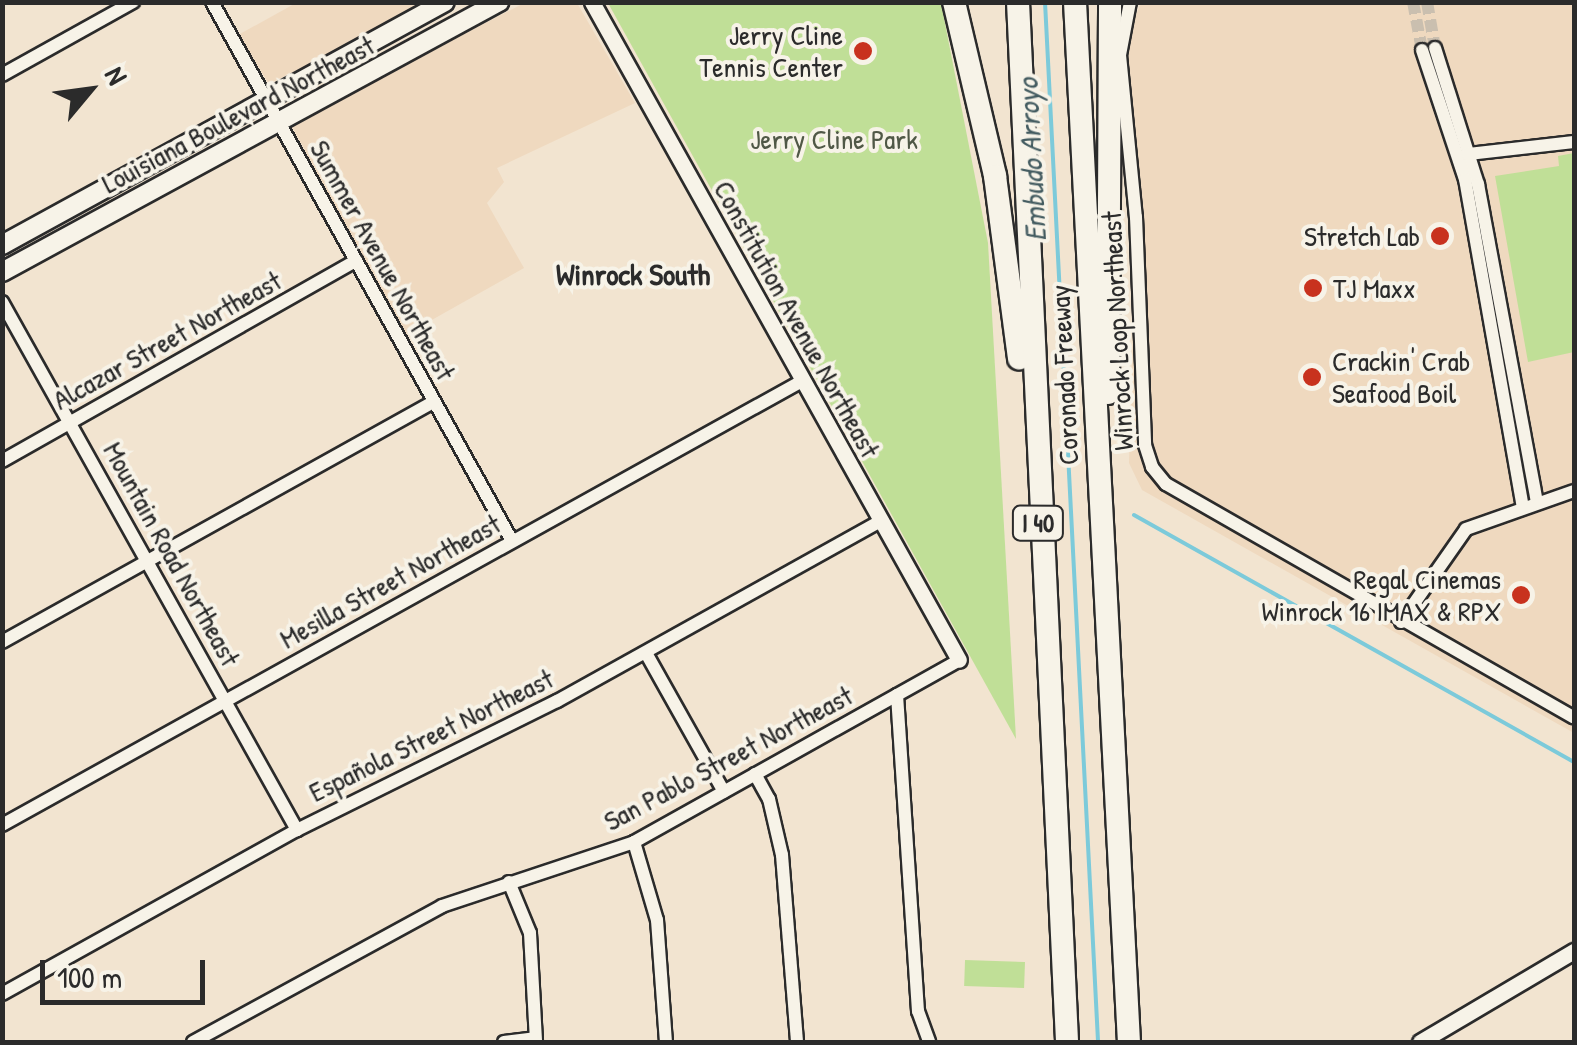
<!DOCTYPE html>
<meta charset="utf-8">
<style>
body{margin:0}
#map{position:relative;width:1577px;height:1045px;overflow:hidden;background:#f2e4d0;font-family:"Patrick Hand",sans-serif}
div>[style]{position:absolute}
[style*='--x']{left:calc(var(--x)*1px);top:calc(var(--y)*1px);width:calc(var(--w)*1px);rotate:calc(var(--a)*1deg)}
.built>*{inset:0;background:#efd9bf}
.green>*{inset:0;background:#c0df97;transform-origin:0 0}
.stream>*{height:4px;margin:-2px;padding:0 2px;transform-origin:2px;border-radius:2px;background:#7ccada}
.minor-tunnel>*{height:12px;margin-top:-6px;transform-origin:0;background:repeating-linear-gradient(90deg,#cabfaf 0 12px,transparent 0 18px)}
.roads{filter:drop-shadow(2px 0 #2b2b2b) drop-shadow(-2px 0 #2b2b2b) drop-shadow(0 2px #2b2b2b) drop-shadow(0 -2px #2b2b2b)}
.minor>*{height:12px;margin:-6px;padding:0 6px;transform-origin:6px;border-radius:6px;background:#f7f3e8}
.tertiary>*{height:15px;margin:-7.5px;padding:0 7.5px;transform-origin:7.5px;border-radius:7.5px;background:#f7f3e8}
.secondary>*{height:18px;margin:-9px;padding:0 9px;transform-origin:9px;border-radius:9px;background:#f7f3e8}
.motorway>*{height:22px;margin:-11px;padding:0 11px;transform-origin:11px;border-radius:11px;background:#f7f3e8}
.dots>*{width:28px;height:28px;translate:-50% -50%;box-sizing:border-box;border:5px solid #f7f3e8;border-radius:50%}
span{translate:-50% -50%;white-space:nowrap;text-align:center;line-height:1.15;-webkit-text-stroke:8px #f7f3e8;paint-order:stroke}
.shield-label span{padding:2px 8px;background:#f7f3e8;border:2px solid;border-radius:8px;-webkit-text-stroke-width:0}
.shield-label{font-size:25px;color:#2b2b2b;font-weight:700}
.poi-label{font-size:28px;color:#2b2b2b}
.right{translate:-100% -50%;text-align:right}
.left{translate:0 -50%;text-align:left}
.street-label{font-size:28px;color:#2b2b2b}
.park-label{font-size:28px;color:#505846}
.water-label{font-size:30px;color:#435b60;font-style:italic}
.neighbourhood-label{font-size:30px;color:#2b2b2b;font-weight:700}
.frame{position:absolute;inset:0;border:5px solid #2b2b2b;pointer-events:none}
.north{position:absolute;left:40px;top:40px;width:100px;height:100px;-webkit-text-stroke:8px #f7f3e8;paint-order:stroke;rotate:61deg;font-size:28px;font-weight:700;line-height:40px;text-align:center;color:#2b2b2b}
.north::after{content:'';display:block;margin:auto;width:35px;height:45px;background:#2b2b2b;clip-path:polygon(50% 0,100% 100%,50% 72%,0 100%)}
.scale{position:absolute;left:40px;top:960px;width:165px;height:45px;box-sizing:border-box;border:5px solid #2b2b2b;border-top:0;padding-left:12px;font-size:30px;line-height:35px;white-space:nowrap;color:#2b2b2b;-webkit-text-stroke:8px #f7f3e8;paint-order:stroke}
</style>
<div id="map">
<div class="built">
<div style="clip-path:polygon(296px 3px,431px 3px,269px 84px,238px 35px)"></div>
<div style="clip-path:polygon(524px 3px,577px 3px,635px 103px,497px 168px,504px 182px,487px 203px,524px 268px,405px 335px,291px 125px)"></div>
<div style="clip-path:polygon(1141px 3px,1574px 3px,1574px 733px,1142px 490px,1129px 463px,1136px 217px,1126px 40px)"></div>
</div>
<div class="green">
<div style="clip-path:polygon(608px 3px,941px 3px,988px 243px,1016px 739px)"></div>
<div style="clip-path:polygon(1574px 153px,1574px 352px,1528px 362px,1495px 176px,1559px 166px,1558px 156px)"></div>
<div style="left:1025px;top:962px;width:26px;height:60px;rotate:92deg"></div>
</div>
<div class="stream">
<div style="--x:1045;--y:2;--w:1041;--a:87.08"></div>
<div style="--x:1134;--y:515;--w:505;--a:29.31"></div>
</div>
<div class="minor-tunnel">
<div style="--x:1413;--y:2;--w:49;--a:79.4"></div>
<div style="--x:1427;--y:2;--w:47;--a:80.1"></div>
</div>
<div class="roads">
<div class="minor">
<div style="--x:212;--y:2;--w:617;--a:60.9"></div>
<div style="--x:1130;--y:2;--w:54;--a:100.7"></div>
<div style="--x:1120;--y:55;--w:163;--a:84.4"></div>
<div style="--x:1136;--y:217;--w:228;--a:87.7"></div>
<div style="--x:1145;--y:445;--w:23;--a:72"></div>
<div style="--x:1152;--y:467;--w:22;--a:51"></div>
<div style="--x:1166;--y:484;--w:470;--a:29.8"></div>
<div style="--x:1435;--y:48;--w:143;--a:72.5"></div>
<div style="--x:1478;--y:184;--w:324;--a:79.5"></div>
<div style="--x:1422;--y:50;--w:136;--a:71.6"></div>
<div style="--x:1465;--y:179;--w:333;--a:80"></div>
<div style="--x:2;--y:75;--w:150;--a:-29.1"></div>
<div style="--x:1468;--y:154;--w:107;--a:-6.5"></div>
<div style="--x:2;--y:302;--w:605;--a:60.81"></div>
<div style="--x:2;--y:461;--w:407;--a:-29.5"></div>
<div style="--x:1401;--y:622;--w:113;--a:-55"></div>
<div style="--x:1466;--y:529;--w:114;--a:-19.4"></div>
<div style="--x:2;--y:642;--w:493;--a:-29.1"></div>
<div style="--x:646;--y:653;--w:159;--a:60.7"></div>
<div style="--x:897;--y:695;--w:317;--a:86.2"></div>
<div style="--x:918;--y:1011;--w:33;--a:70"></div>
<div style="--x:755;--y:774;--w:29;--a:61"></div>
<div style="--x:769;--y:799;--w:57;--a:76.9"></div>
<div style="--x:782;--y:855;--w:188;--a:85.4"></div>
<div style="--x:2;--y:825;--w:915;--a:-29.03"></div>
<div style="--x:634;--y:842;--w:81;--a:73.6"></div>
<div style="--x:657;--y:920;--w:122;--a:85.8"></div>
<div style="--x:509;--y:882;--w:55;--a:67.6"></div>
<div style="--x:530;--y:933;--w:109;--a:86.8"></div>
<div style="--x:2;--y:994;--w:338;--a:-29.1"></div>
<div style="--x:297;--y:830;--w:290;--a:-26.4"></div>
<div style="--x:557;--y:701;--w:372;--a:-29.1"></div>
<div style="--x:193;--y:1042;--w:284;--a:-28.6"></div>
<div style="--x:442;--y:906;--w:202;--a:-18.4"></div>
<div style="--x:634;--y:842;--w:372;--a:-29.2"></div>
<div style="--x:504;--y:1042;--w:31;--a:-7"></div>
</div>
<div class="tertiary">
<div style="--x:592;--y:2;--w:753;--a:60.85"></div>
<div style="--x:1420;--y:1042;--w:179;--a:-30.6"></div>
</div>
<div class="secondary">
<div style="--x:2;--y:245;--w:505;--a:-28.75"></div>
<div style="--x:2;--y:272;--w:566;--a:-28.51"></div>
</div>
<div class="motorway">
<div style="--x:954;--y:2;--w:179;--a:76.7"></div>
<div style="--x:995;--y:176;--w:184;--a:82.5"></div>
<div style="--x:1018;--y:2;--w:1041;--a:87.3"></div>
<div style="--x:1075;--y:2;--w:1041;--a:87.03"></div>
<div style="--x:1108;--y:393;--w:391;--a:-89.7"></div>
</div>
</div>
<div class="dots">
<div style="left:863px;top:51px;background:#c8321e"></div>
<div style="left:1440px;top:236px;background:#c8321e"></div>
<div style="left:1313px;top:288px;background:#c8321e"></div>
<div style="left:1312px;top:377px;background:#c8321e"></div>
<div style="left:1521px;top:595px;background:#c8321e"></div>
</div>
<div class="shield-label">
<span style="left:1038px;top:523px">I 40</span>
</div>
<div class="poi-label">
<span class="right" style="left:843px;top:51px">Jerry Cline<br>Tennis Center</span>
<span class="right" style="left:1420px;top:236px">Stretch Lab</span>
<span class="left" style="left:1333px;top:288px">TJ Maxx</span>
<span class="left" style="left:1332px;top:377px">Crackin' Crab<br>Seafood Boil</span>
<span class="right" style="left:1501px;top:595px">Regal Cinemas<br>Winrock 16 IMAX &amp; RPX</span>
</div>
<div class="street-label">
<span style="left:238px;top:114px;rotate:-28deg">Louisiana Boulevard Northeast</span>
<span style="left:383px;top:260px;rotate:61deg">Summer Avenue Northeast</span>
<span style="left:797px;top:319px;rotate:61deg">Constitution Avenue Northeast</span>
<span style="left:1117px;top:331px;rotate:-93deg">Winrock Loop Northeast</span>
<span style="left:167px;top:340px;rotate:-29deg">Alcazar Street Northeast</span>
<span style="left:1064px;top:375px;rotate:-93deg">Coronado Freeway</span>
<span style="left:172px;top:554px;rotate:61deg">Mountain Road Northeast</span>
<span style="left:390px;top:581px;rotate:-29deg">Mesilla Street Northeast</span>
<span style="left:431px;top:735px;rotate:-26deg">Española Street Northeast</span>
<span style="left:728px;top:758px;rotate:-28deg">San Pablo Street Northeast</span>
</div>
<div class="park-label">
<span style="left:834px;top:139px">Jerry Cline Park</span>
</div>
<div class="water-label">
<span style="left:1031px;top:160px;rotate:-93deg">Embudo Arroyo</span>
</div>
<div class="neighbourhood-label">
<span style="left:633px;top:274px">Winrock South</span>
</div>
<div class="frame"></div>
<div class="north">N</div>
<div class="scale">100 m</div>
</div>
